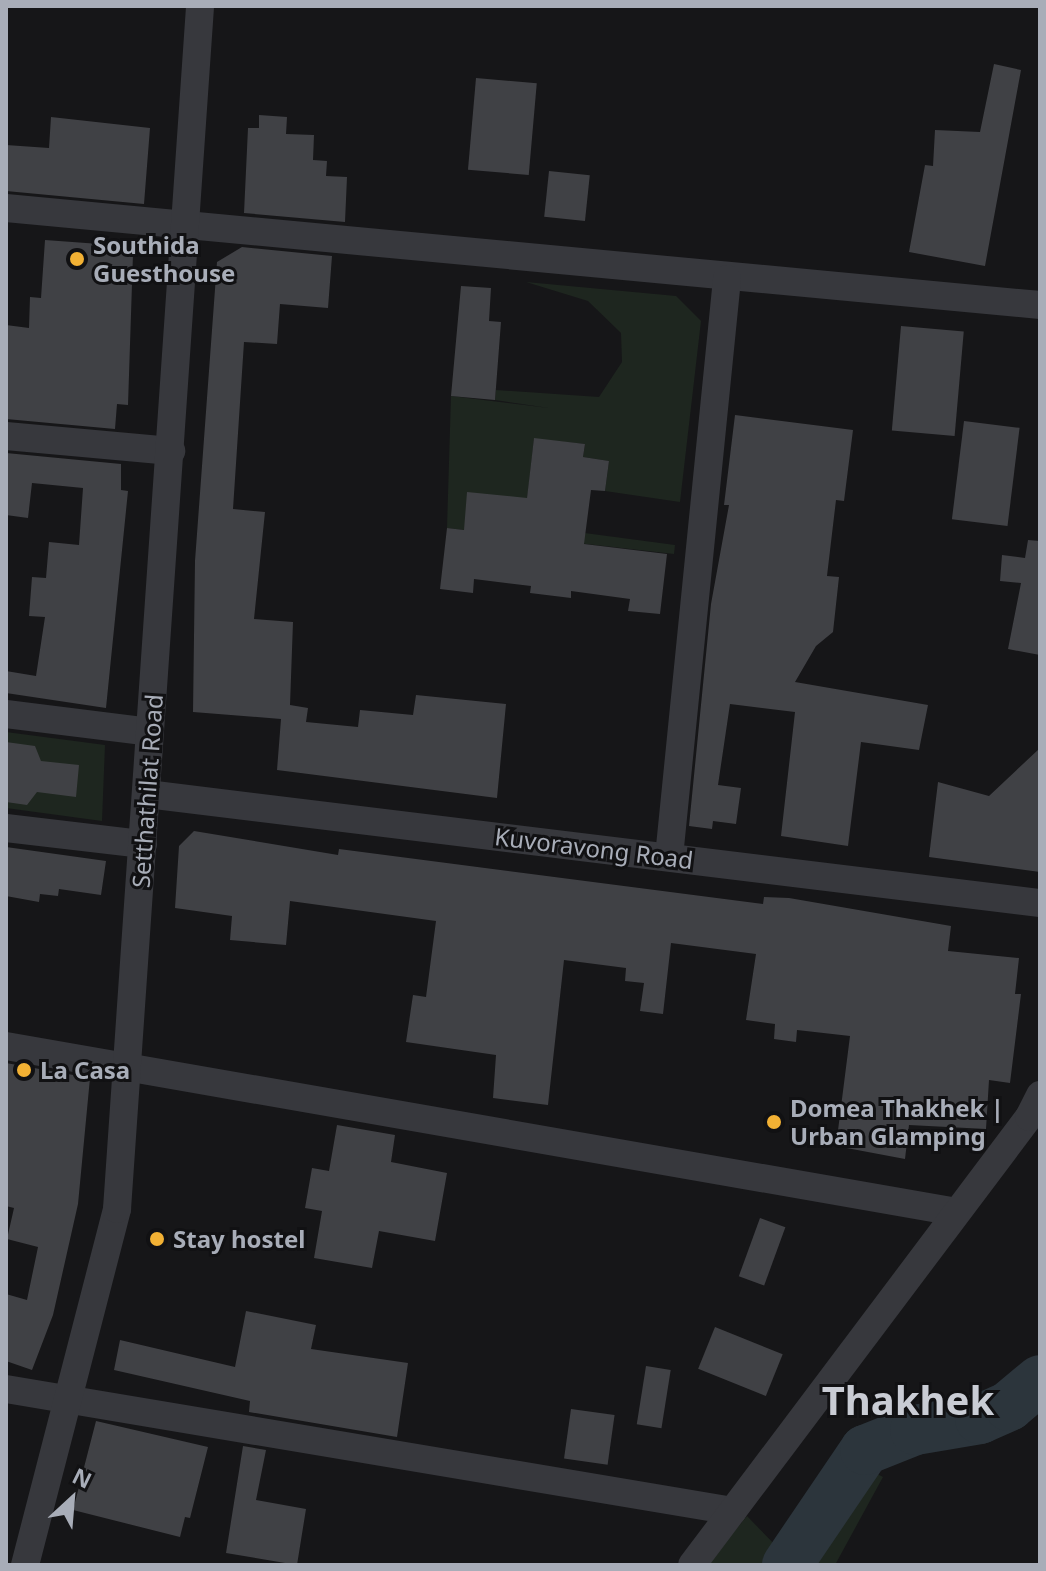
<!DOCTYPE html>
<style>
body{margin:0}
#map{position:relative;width:1046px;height:1571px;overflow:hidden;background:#161618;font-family:"Noto Sans",sans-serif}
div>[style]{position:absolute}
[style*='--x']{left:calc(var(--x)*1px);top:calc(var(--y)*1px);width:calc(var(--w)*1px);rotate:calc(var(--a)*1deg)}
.green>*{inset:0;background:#1e261f}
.river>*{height:50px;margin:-25px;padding:0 25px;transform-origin:25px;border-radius:25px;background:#2c353c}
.building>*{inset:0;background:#404145;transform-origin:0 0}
.minor>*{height:28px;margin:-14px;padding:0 14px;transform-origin:14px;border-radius:14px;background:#37383d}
.dots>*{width:22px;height:22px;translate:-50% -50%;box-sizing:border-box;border:4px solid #111113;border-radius:50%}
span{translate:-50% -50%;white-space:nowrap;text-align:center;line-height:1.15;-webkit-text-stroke:6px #111113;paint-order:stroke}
.poi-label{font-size:24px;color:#a8adb8;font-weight:700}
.left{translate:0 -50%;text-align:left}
.street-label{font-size:24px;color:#a8adb8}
.town-label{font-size:40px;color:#c9ccd4;font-weight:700}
.frame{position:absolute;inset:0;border:8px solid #a8adb8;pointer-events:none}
.north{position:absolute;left:32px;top:1459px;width:80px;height:80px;-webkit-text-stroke:6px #111113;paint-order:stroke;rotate:26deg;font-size:22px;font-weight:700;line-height:32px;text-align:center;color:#a8adb8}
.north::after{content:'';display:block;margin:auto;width:28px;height:36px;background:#a8adb8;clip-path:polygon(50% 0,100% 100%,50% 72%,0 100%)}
</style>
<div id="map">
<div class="green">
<div style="clip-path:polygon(526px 282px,676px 296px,701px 321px,680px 502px,605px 491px,609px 461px,583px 457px,585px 444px,534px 439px,527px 500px,547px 528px,675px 545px,674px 554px,447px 528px,451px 396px,549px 408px,495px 400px,496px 390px,599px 397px,622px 362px,621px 333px,588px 301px)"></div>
<div style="clip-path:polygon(6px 732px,105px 745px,102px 821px,6px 808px)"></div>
<div style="clip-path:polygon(864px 1467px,883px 1477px,835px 1565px,801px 1565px)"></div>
<div style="clip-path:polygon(747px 1516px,780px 1550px,768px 1565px,706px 1565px)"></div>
</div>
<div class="river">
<div style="--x:787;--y:1565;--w:139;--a:-55.9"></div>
<div style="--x:865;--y:1450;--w:54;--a:-21.8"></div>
<div style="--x:915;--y:1430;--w:66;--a:-9.6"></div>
<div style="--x:980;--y:1419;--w:32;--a:-24"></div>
<div style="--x:1009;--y:1406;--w:40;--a:-40"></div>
</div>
<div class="building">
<div style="clip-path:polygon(994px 64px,1021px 70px,985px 266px,909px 252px,925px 165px,933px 166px,935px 130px,980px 132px)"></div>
<div style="left:476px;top:78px;width:61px;height:92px;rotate:5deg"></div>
<div style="clip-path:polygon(259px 115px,287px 117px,286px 134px,314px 135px,313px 160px,327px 161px,326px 176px,347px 177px,345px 222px,244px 213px,248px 128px,259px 128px)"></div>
<div style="clip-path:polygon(51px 117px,150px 128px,144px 204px,6px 191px,6px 145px,49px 148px)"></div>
<div style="left:549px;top:171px;width:41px;height:46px;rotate:6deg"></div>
<div style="clip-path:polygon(45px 240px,127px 246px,126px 253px,133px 254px,128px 405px,117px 404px,115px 429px,6px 419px,6px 325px,29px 328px,30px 297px,41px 298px)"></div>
<div style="clip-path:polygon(242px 247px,332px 256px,328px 308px,280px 304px,277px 344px,244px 342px,233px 509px,265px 512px,254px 619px,293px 622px,290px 705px,308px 708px,306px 722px,358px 727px,360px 710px,413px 715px,416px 695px,506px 704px,497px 798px,277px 770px,281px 719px,193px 712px,195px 561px,217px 262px)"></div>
<div style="clip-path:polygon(461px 286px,491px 288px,489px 321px,501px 322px,495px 400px,451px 396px)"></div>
<div style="left:901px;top:326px;width:63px;height:105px;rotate:5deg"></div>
<div style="clip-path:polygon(735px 415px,853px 430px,844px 501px,836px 500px,827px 576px,839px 577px,833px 632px,816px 646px,795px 682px,928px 705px,919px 750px,861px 742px,848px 846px,781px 836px,795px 712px,730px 704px,718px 785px,741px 788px,736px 824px,713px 821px,712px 829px,689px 826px,711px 604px,729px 505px,724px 505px)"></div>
<div style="left:964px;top:421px;width:56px;height:99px;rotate:7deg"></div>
<div style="clip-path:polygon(534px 438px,585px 444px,583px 457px,609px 461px,605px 491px,591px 490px,584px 544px,667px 554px,660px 614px,628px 611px,630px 599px,571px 591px,571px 598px,530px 593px,531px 586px,474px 579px,473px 593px,440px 589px,447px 528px,464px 530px,467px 492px,527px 498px)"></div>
<div style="clip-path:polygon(6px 453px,121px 464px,121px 490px,128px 491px,106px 708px,6px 693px,6px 671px,36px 676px,45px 617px,29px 616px,32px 577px,46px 578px,49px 542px,79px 545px,83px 488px,32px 483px,28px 518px,6px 515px)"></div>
<div style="clip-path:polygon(1028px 540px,1040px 541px,1040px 655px,1008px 649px,1021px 583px,1000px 581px,1002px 555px,1025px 558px)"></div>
<div style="clip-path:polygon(6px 742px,35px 746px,41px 761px,79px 765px,76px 797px,37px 792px,27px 805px,6px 802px)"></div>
<div style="clip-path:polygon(1040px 748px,1040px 872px,929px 857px,938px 782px,989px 796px)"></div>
<div style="clip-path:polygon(194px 831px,338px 855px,339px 849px,763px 904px,764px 897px,789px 898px,951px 926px,948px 951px,1019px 958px,1015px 994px,1021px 994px,1010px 1083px,989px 1080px,986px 1129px,909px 1125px,905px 1159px,836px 1146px,850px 1036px,797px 1030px,796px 1042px,774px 1039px,775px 1024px,746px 1020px,756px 954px,671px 943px,663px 1014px,640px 1011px,644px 983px,625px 981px,626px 968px,564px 960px,548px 1105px,493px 1098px,496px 1055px,406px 1042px,413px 995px,426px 997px,436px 921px,290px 901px,286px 945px,230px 940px,232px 916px,175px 908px,179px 846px)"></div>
<div style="clip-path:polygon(6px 847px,106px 861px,101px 895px,59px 889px,58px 896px,40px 894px,39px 902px,6px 896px)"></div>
<div style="clip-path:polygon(6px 1063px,90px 1078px,78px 1204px,53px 1315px,32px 1370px,6px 1361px,6px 1294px,27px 1300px,38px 1247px,7px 1239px,14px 1208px,6px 1206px)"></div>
<div style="clip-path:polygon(337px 1125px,395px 1135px,391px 1162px,447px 1173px,435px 1241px,379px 1231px,372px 1268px,314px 1258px,322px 1211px,305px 1208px,312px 1168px,329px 1171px)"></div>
<div style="left:760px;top:1218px;width:27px;height:62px;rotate:20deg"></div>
<div style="clip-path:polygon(246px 1311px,316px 1325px,311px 1349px,408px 1363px,397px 1437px,249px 1412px,250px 1401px,114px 1370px,120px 1340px,235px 1367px)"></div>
<div style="left:715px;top:1327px;width:73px;height:45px;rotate:22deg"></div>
<div style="left:646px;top:1366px;width:25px;height:59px;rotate:9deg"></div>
<div style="left:571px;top:1409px;width:44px;height:50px;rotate:8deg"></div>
<div style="clip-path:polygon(96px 1421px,208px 1447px,190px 1518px,185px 1517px,180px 1537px,73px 1510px)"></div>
<div style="clip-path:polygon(243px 1446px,266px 1450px,256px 1500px,306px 1509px,297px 1565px,226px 1553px)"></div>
</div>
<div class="minor">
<div style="--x:6;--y:208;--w:1039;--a:5.36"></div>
<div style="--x:6;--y:436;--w:166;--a:5.2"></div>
<div style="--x:6;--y:714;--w:145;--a:7.1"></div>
<div style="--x:147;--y:794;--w:900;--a:6.96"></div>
<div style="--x:6;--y:828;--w:138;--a:6.7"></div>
<div style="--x:669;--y:857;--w:581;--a:-84.27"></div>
<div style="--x:6;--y:1046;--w:964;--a:9.91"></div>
<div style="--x:6;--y:1389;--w:737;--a:9.53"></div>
<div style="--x:25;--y:1565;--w:368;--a:-75.5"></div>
<div style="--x:117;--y:1209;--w:1206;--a:-86.05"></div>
<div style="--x:692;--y:1565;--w:561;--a:-53.05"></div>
<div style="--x:1029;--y:1117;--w:25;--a:-63"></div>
</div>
<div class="dots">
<div style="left:77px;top:259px;background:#f2b134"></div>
<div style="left:24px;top:1070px;background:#f2b134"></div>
<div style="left:774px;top:1122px;background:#f2b134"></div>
<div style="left:157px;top:1239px;background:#f2b134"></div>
</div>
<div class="poi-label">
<span class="left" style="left:93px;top:259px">Southida<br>Guesthouse</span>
<span class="left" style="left:40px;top:1070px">La Casa</span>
<span class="left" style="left:790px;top:1122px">Domea Thakhek |<br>Urban Glamping</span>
<span class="left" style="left:173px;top:1239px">Stay hostel</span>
</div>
<div class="street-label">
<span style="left:147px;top:791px;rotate:-86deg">Setthathilat Road</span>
<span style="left:594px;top:848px;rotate:7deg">Kuvoravong Road</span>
</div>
<div class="town-label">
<span style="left:908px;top:1400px">Thakhek</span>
</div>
<div class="frame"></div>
<div class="north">N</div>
</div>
